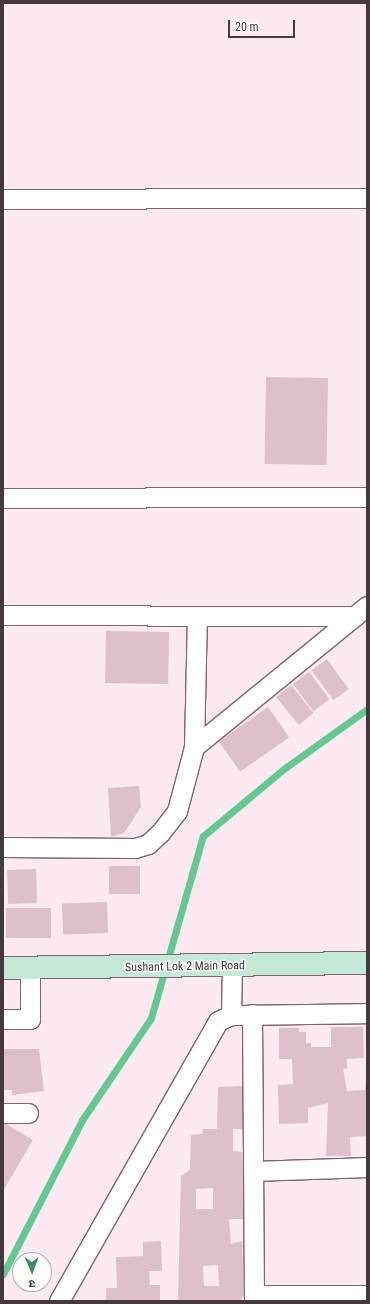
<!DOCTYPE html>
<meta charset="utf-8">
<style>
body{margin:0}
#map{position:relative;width:370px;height:1304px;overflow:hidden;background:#fce9f2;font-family:"Roboto Condensed","Noto Sans Devanagari",sans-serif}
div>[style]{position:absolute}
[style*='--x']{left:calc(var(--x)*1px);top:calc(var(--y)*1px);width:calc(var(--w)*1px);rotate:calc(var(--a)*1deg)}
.stream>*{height:7px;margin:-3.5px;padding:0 3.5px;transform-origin:3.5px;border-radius:3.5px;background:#62ca91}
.building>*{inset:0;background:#ddbfce;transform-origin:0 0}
.roads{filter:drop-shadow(1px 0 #7f6471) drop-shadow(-1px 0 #7f6471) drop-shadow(0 1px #7f6471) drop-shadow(0 -1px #7f6471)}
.street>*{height:19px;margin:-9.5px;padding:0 9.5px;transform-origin:9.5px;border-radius:9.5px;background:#fff}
.secondary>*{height:22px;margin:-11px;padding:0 11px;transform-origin:11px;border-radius:11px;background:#c5e9d7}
span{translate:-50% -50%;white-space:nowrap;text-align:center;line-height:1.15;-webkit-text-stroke:3px #fcfcfc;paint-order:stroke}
.street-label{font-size:12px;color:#45393f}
.frame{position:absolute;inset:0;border:4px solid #45393f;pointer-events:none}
.north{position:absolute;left:12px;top:1252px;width:40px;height:40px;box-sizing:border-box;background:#fcfcfc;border:1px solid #b3aeb0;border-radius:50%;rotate:179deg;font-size:11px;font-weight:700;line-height:16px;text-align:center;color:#45393f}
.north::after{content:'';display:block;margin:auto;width:14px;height:18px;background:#398f62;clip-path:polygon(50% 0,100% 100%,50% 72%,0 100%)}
.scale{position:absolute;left:228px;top:20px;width:67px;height:18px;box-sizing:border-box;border:2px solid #45393f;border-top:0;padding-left:5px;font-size:12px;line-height:14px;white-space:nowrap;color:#45393f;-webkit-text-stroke:3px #fcfcfc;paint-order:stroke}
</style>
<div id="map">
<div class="stream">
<div style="--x:3;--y:1274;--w:173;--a:-62.8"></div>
<div style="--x:82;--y:1120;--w:123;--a:-55.9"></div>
<div style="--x:151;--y:1018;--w:189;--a:-74.1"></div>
<div style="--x:203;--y:836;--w:107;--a:-39.7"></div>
<div style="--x:285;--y:768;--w:101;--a:-35.7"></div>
</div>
<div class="building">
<div style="left:266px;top:377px;width:62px;height:87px;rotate:1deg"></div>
<div style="left:106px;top:631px;width:63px;height:52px;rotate:1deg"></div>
<div style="left:327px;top:659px;width:37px;height:19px;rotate:54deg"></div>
<div style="left:309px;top:672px;width:34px;height:20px;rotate:53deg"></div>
<div style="left:291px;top:685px;width:36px;height:19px;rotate:51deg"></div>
<div style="left:268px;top:707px;width:37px;height:60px;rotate:55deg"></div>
<div style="clip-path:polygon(139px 786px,141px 807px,124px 833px,111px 837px,108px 788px)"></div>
<div style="left:109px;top:866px;width:31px;height:28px"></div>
<div style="left:36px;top:869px;width:34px;height:29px;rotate:88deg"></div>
<div style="left:107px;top:902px;width:31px;height:45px;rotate:88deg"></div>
<div style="left:6px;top:908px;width:45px;height:30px"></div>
<div style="clip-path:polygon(331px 1027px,363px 1027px,364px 1058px,347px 1059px,347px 1069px,343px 1069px,347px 1091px,365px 1090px,367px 1068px,367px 1136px,350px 1137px,351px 1156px,326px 1156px,328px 1103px,308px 1108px,308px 1123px,279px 1124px,278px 1085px,293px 1084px,292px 1059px,279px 1059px,279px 1028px,299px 1028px,299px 1032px,306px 1032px,306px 1043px,311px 1043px,311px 1047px,331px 1047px)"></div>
<div style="clip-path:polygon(3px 1049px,39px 1049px,44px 1091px,12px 1095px,12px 1090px,3px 1090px)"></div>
<div style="clip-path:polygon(evenodd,243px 1086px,244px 1129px,233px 1129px,233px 1151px,242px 1152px,246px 1195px,243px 1195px,243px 1219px,229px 1219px,231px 1244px,242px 1241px,244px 1295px,241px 1301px,178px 1301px,181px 1176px,190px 1170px,191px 1135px,202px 1134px,203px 1129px,217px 1129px,218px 1087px,243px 1086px,213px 1188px,213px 1209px,196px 1209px,196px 1189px,213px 1188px,243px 1086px,218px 1265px,219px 1286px,204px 1286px,203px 1266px,218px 1265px)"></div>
<div style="clip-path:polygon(3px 1122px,33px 1140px,3px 1191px)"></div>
<div style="clip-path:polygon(161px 1241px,162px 1271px,149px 1271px,150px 1285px,160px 1285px,160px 1301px,106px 1301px,106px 1288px,117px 1288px,116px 1257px,143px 1256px,143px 1242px)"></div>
</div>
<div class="roads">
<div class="street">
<div style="--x:3;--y:199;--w:364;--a:-0.2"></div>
<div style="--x:3;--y:498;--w:364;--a:-0.2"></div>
<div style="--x:3;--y:615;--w:351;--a:0.2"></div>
<div style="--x:194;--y:747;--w:223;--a:-39.2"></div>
<div style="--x:3;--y:847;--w:132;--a:0.4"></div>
<div style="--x:135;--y:848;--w:14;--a:-17"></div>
<div style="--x:148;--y:844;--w:16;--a:-43"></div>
<div style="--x:160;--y:833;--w:28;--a:-52"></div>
<div style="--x:177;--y:811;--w:66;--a:-75.1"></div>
<div style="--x:194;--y:747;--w:131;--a:-88.7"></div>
<div style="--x:252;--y:1014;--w:287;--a:89.6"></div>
<div style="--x:231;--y:1015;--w:49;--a:-88.8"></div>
<div style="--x:3;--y:1019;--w:27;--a:0"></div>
<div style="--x:30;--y:1019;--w:51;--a:-90"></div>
<div style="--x:3;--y:1113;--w:25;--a:0"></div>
<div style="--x:255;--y:1171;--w:112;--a:-2"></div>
<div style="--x:254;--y:1295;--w:113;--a:0"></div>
<div style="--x:59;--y:1301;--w:322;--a:-60.4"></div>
<div style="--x:218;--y:1021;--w:14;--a:-25"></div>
<div style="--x:231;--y:1015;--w:136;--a:-0.8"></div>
</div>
<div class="secondary">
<div style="--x:3;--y:968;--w:364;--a:-0.8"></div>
</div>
</div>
<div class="street-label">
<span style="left:185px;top:967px;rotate:-1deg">Sushant Lok 2 Main Road</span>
</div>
<div class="frame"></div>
<div class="north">उ</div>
<div class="scale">20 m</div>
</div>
